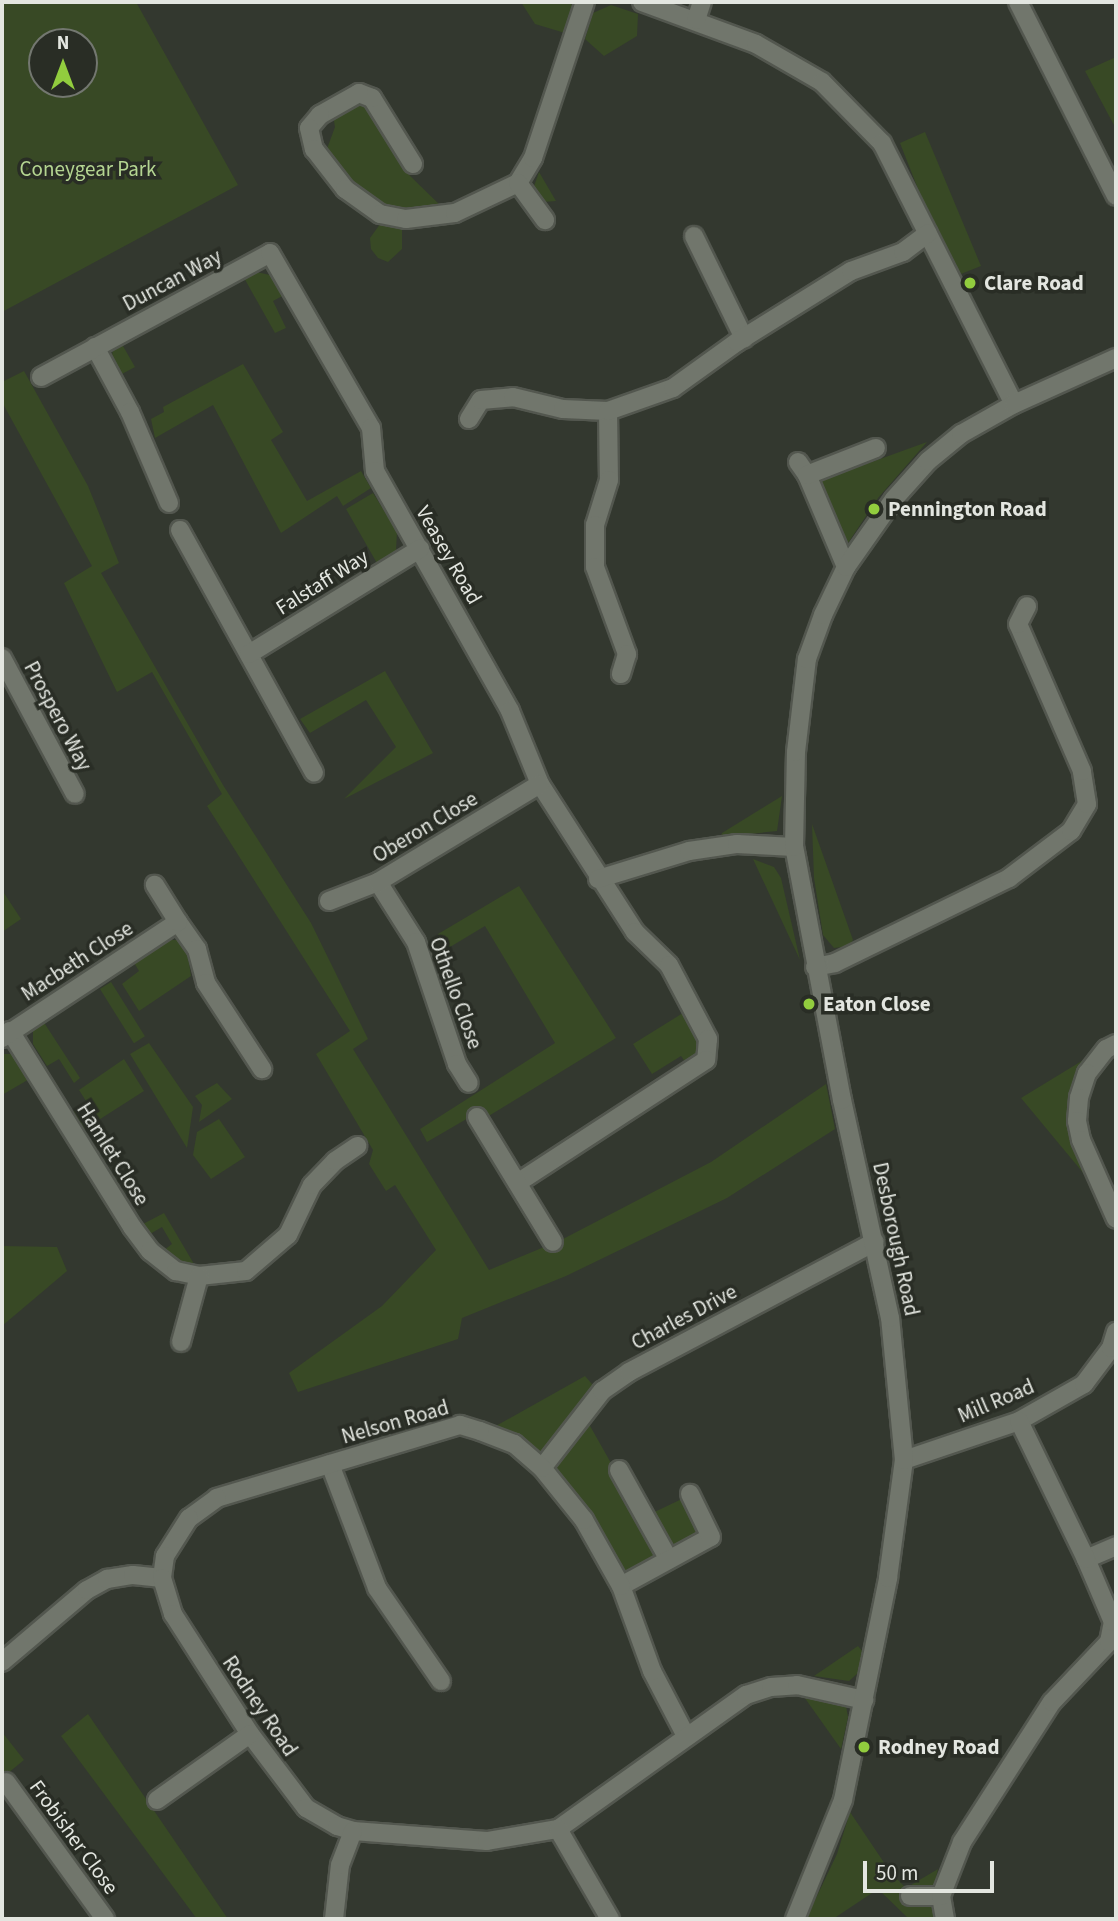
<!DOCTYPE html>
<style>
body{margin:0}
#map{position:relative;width:1118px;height:1921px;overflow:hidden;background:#33382f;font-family:"Source Sans 3",sans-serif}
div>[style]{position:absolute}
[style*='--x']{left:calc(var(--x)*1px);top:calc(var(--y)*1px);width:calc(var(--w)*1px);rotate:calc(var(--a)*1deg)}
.green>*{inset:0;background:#384925;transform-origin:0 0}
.roads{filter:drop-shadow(2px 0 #53574f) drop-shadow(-2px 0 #53574f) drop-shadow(0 2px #53574f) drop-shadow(0 -2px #53574f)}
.minor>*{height:18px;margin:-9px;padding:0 9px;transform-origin:9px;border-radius:9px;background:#71766c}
.dots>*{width:19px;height:19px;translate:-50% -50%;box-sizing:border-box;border:4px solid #292d25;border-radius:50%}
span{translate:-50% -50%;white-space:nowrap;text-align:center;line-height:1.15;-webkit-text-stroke:7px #292d25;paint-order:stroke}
.park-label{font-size:21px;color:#b4d591}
.street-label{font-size:21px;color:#e3e6e0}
.poi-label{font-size:21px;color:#e3e6e0;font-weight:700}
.left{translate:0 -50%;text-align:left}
.frame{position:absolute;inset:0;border:4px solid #e3e6e0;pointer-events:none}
.north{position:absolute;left:28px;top:28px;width:70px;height:70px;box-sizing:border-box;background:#292d25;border:2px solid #737770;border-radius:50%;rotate:0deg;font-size:19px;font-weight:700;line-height:28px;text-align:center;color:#e3e6e0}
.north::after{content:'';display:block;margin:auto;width:24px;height:32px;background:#92cd3e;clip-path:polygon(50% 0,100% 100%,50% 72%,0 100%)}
.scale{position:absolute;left:863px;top:1861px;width:131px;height:32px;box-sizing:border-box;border:4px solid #e3e6e0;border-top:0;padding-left:9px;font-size:21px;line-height:24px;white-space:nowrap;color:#e3e6e0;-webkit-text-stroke:5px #292d25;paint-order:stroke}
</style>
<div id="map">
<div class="green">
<div style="clip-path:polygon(evenodd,2px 2px,136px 2px,238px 185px,2px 312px,2px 2px,42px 42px,84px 42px,84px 84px,42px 84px,42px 42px)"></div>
<div style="clip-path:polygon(521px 2px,569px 2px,572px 5px,565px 33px,535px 24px)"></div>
<div style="clip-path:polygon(611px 5px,638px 14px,637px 36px,604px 56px,585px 39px,593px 13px)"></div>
<div style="clip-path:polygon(1116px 57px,1116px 126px,1115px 127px,1085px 71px)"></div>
<div style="clip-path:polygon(364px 104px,402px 168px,442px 207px,405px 211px,382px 204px,353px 184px,325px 154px,335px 127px,333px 115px)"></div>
<div style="clip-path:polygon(925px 132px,981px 266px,961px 274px,922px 199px,900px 143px)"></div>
<div style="clip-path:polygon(539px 172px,556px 201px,543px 202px,533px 189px)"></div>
<div style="clip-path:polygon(383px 220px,402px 227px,402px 249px,388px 262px,378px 258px,371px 249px,370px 238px)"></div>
<div style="clip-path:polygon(256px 272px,270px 275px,286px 294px,273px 301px,286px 328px,275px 333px,243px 276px)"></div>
<div style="clip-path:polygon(119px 339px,135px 367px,120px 375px,112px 358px,113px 346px)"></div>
<div style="clip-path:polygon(243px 364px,283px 432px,271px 440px,307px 501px,361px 471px,371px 488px,343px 506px,337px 496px,281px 533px,213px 405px,155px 438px,151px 419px,164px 412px,163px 407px)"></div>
<div style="clip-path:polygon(24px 371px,88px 486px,119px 563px,101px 573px,223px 785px,311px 923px,368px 1039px,353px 1049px,489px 1270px,561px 1240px,711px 1162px,826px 1084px,835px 1129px,727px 1198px,566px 1276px,462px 1318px,458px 1339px,298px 1392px,289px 1373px,382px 1306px,436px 1250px,395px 1185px,386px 1191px,369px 1164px,373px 1150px,316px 1054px,350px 1031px,207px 806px,222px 794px,152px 672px,117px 692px,64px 583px,92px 566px,2px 402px,2px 382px)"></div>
<div style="clip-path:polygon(927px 442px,878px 498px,846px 546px,814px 483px)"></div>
<div style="clip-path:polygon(373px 493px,397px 531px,396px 551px,378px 565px,346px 509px)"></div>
<div style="clip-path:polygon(385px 671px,433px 753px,344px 799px,396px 747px,366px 700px,310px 733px,300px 719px)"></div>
<div style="clip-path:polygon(782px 796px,777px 831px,721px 837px,722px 833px)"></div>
<div style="clip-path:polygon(812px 824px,853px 940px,849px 946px,834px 948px,823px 935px,814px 878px)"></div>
<div style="clip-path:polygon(753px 859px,774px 867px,781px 878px,800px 960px)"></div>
<div style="clip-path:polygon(519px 886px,616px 1038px,487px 1117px,482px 1110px,427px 1142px,420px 1129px,555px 1043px,485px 926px,445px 950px,438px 934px)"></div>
<div style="clip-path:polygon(2px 890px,21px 919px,2px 932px)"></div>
<div style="clip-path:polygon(166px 940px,178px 940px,187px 950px,191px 976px,139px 1011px,122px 984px,139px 971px,133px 961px)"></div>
<div style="left:111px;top:982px;width:64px;height:13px;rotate:58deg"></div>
<div style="clip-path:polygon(683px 1013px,698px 1038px,698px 1052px,686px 1063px,681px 1056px,652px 1074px,633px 1044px)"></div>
<div style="clip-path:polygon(43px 1021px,80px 1078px,74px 1083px,59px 1059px,47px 1066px,33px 1044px,33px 1030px)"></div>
<div style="clip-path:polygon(149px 1043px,193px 1107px,187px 1148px,130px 1054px)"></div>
<div style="clip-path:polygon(2px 1054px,16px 1054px,31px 1078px,2px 1095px)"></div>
<div style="clip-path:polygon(124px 1059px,144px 1091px,83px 1130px,72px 1112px,86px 1101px,79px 1090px)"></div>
<div style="clip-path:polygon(1085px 1059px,1069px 1099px,1072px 1142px,1099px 1192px,1021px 1098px)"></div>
<div style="clip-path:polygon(217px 1083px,232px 1099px,199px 1122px,202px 1105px,195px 1096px)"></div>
<div style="clip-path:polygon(219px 1119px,245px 1157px,211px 1179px,193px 1155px,197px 1132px)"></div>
<div style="clip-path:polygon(164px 1213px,194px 1264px,173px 1259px,163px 1251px,172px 1244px,162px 1227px,150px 1234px,143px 1224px)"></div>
<div style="clip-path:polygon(2px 1246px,57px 1247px,67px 1271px,2px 1326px)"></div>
<div style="clip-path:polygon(585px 1376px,598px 1391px,541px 1463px,487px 1431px)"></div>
<div style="clip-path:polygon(585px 1417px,642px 1518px,688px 1496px,708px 1536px,622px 1581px,550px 1469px)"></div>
<div style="clip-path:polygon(858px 1646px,863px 1652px,858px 1673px,849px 1681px,814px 1676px)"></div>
<div style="clip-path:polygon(802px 1694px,837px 1698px,846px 1706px,848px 1717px,841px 1749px)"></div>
<div style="clip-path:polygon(88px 1714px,228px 1919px,197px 1919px,61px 1736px)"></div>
<div style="clip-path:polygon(2px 1732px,24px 1760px,2px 1778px)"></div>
<div style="clip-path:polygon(850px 1812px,891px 1873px,906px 1888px,938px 1869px,933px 1891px,938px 1919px,909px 1919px,878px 1889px,833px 1919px,806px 1919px,837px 1854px)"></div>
</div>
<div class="roads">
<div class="minor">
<div style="--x:642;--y:2;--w:121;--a:20.2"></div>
<div style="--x:756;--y:44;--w:76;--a:29.9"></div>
<div style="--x:822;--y:82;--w:86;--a:45.5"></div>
<div style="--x:882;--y:143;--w:292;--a:63.2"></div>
<div style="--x:1018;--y:2;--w:217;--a:63.2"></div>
<div style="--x:696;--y:20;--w:19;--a:-72"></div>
<div style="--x:413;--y:164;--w:78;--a:-121.8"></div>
<div style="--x:372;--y:98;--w:14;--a:-159"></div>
<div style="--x:359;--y:93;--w:45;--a:150.6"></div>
<div style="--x:320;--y:115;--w:17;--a:130"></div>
<div style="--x:309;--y:128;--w:22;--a:77"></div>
<div style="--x:314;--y:149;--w:51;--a:52.2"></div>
<div style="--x:345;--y:189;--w:43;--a:35.5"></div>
<div style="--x:380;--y:214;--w:26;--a:11"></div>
<div style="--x:406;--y:219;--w:49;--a:-7"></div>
<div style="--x:455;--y:213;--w:70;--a:-25.5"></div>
<div style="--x:518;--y:183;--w:29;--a:-59"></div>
<div style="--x:533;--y:158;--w:164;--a:-71.6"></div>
<div style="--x:518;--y:183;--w:46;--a:53.9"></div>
<div style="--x:694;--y:236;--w:114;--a:63.9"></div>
<div style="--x:95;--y:347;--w:74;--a:61.7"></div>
<div style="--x:130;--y:412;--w:99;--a:66.8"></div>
<div style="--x:41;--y:377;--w:260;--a:-28.4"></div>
<div style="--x:270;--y:253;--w:202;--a:60"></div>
<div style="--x:371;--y:428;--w:43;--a:84.7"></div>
<div style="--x:375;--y:471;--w:275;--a:60.6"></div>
<div style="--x:510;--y:711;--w:79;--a:67.7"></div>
<div style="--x:540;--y:784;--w:176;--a:57.3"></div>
<div style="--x:635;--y:932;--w:47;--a:44.1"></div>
<div style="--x:669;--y:965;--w:84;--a:62.2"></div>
<div style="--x:708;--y:1039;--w:21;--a:95"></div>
<div style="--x:706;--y:1060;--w:223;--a:146.9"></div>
<div style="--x:608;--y:411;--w:69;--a:89.2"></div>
<div style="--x:609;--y:480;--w:47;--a:107.3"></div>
<div style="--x:595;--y:525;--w:42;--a:90"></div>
<div style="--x:595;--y:567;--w:93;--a:69.8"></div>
<div style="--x:627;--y:654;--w:21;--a:107"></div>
<div style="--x:469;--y:419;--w:22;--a:-58"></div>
<div style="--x:481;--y:400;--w:32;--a:-5"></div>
<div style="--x:513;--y:397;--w:51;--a:13.5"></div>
<div style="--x:563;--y:409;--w:45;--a:2.5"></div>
<div style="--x:608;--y:411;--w:69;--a:-19.5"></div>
<div style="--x:673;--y:388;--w:79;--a:-35.7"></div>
<div style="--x:737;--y:342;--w:134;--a:-31.9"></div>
<div style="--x:851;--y:271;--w:55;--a:-20.1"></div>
<div style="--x:903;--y:252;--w:31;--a:-37"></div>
<div style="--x:798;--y:462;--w:16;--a:55"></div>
<div style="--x:807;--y:475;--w:100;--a:67"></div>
<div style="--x:807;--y:475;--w:74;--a:-21.4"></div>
<div style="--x:180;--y:530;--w:277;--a:61.1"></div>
<div style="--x:249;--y:654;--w:201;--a:-31.6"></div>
<div style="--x:2;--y:658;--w:154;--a:61.8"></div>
<div style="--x:598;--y:879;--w:95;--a:-17.1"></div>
<div style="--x:689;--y:851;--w:49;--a:-8.3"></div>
<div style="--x:737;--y:844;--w:57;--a:3"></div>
<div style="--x:378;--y:882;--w:71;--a:57.7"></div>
<div style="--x:416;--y:942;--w:129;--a:71.4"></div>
<div style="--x:457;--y:1064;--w:22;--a:58"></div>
<div style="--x:329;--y:901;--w:53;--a:-21.2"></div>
<div style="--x:378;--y:882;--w:189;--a:-31.2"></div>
<div style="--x:178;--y:922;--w:33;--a:55"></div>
<div style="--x:197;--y:949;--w:35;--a:75"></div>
<div style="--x:206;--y:983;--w:103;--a:56.9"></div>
<div style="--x:815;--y:967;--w:20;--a:-11"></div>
<div style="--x:835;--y:963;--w:194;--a:-26"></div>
<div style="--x:1009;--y:878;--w:78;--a:-37.2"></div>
<div style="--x:1071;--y:831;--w:31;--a:-59"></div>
<div style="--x:1087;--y:804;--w:33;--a:-99"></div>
<div style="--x:1082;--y:771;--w:160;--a:-113.5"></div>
<div style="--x:1018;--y:624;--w:20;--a:-63"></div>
<div style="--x:10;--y:1031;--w:231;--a:58.1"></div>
<div style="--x:132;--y:1227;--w:30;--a:53"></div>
<div style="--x:150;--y:1251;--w:33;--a:38"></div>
<div style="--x:176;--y:1271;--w:24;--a:12"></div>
<div style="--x:199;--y:1276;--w:47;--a:-6.1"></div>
<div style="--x:246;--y:1271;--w:55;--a:-40.6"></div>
<div style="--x:288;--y:1235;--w:55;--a:-64.4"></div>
<div style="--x:312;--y:1185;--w:33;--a:-46"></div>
<div style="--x:335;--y:1161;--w:27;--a:-34"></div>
<div style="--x:2;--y:1038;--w:211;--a:-33.4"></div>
<div style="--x:178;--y:922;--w:44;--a:-121.9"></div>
<div style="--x:1116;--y:1044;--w:11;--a:153"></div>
<div style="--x:1106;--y:1049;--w:31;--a:128"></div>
<div style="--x:1087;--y:1073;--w:26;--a:108"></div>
<div style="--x:1079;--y:1098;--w:23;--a:95"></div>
<div style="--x:1077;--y:1121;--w:19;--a:78"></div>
<div style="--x:1081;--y:1140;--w:86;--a:66.1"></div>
<div style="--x:477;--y:1117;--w:146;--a:58.7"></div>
<div style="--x:181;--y:1342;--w:68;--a:-74.7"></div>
<div style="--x:904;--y:1460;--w:121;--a:-18.7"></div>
<div style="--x:1019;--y:1421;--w:75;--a:-29.6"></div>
<div style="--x:1084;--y:1384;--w:45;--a:-53.1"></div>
<div style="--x:1111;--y:1348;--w:17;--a:-73"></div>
<div style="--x:330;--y:1464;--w:133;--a:69.2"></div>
<div style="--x:377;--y:1588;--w:113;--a:55.5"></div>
<div style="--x:542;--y:1468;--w:98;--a:-52.1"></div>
<div style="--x:602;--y:1391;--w:33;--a:-35"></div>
<div style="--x:629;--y:1372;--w:278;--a:-27.9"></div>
<div style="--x:619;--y:1470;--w:101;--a:60.9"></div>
<div style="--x:1086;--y:1559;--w:33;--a:-23"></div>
<div style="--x:621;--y:1586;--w:102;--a:-28.6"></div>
<div style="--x:711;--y:1537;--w:48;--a:-116"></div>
<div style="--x:2;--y:1662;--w:111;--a:-40.3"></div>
<div style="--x:87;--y:1590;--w:23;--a:-29"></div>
<div style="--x:107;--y:1579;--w:26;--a:-9"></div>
<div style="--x:133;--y:1575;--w:29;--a:6"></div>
<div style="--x:686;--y:1736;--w:73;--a:-117.6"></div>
<div style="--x:652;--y:1671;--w:90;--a:-110"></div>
<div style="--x:621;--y:1586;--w:76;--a:-119.3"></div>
<div style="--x:584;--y:1520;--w:67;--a:-128.9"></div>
<div style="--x:542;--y:1468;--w:37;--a:-139"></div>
<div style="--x:514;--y:1444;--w:36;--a:-159"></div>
<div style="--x:480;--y:1431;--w:21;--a:-163"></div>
<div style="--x:460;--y:1425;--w:254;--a:163.3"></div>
<div style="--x:217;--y:1498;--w:34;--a:144"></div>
<div style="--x:189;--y:1518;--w:45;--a:122.3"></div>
<div style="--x:165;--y:1556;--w:22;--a:98"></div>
<div style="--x:162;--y:1578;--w:38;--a:73"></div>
<div style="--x:173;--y:1614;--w:143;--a:57.3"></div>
<div style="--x:250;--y:1734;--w:93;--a:52.9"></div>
<div style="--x:306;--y:1808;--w:36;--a:30"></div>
<div style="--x:337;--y:1826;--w:17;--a:17"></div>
<div style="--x:353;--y:1831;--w:134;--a:4.3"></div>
<div style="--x:487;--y:1841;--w:72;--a:-9.6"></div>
<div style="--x:558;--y:1829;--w:231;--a:-35.5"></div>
<div style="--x:746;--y:1695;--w:26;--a:-18"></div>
<div style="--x:771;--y:1687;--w:26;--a:-4"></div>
<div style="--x:797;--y:1685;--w:69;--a:12.6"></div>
<div style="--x:6;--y:1782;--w:169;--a:54.1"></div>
<div style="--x:157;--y:1800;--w:114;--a:-35.4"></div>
<div style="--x:558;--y:1829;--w:104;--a:60"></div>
<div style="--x:910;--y:1896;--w:31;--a:0"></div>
<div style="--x:334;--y:1919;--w:54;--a:-83.7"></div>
<div style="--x:340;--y:1865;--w:36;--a:-69"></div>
<div style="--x:795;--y:1919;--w:128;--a:-68"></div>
<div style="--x:843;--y:1800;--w:227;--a:-78.5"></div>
<div style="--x:888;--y:1578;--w:119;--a:-82.3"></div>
<div style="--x:904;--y:1460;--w:143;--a:-95.6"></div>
<div style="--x:890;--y:1318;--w:223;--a:-102.4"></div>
<div style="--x:842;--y:1100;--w:258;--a:-100.7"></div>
<div style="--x:794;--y:847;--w:95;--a:-88.8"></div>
<div style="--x:796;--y:752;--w:94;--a:-83.3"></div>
<div style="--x:807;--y:659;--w:47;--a:-70"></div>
<div style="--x:823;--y:615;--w:53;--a:-64.4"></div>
<div style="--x:846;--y:567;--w:83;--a:-54.8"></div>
<div style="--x:894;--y:499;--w:51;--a:-48.2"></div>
<div style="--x:928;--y:461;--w:43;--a:-39.3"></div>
<div style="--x:961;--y:434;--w:61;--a:-29.5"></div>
<div style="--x:1014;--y:404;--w:112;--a:-24.3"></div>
<div style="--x:945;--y:1919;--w:23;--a:-100"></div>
<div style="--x:941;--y:1896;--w:58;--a:-68.7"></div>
<div style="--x:962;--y:1842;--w:166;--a:-57.3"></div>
<div style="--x:1052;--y:1702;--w:83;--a:-46.5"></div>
<div style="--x:1109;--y:1642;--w:20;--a:-79"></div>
<div style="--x:1113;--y:1622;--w:69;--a:-113.2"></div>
<div style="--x:1086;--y:1559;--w:153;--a:-115.9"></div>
</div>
</div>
<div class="dots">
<div style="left:970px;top:283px;background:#92cd3e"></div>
<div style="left:874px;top:509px;background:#92cd3e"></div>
<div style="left:809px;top:1004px;background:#92cd3e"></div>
<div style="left:864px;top:1747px;background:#92cd3e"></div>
</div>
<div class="park-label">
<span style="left:88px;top:169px">Coneygear Park</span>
</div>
<div class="street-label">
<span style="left:172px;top:280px;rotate:-28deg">Duncan Way</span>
<span style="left:449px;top:555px;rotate:60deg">Veasey Road</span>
<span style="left:322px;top:582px;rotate:-32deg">Falstaff Way</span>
<span style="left:58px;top:716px;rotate:62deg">Prospero Way</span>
<span style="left:425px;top:827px;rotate:-31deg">Oberon Close</span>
<span style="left:77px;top:961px;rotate:-33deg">Macbeth Close</span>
<span style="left:456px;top:993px;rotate:70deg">Othello Close</span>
<span style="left:113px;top:1154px;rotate:58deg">Hamlet Close</span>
<span style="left:896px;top:1239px;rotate:78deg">Desborough Road</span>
<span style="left:684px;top:1317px;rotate:-28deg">Charles Drive</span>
<span style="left:996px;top:1401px;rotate:-23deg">Mill Road</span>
<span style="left:395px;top:1422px;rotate:-16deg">Nelson Road</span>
<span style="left:260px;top:1706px;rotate:56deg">Rodney Road</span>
<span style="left:74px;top:1837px;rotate:54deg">Frobisher Close</span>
</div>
<div class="poi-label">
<span class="left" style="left:984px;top:283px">Clare Road</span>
<span class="left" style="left:888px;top:509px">Pennington Road</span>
<span class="left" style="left:823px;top:1004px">Eaton Close</span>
<span class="left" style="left:878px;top:1747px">Rodney Road</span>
</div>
<div class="frame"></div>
<div class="north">N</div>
<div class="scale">50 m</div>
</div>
